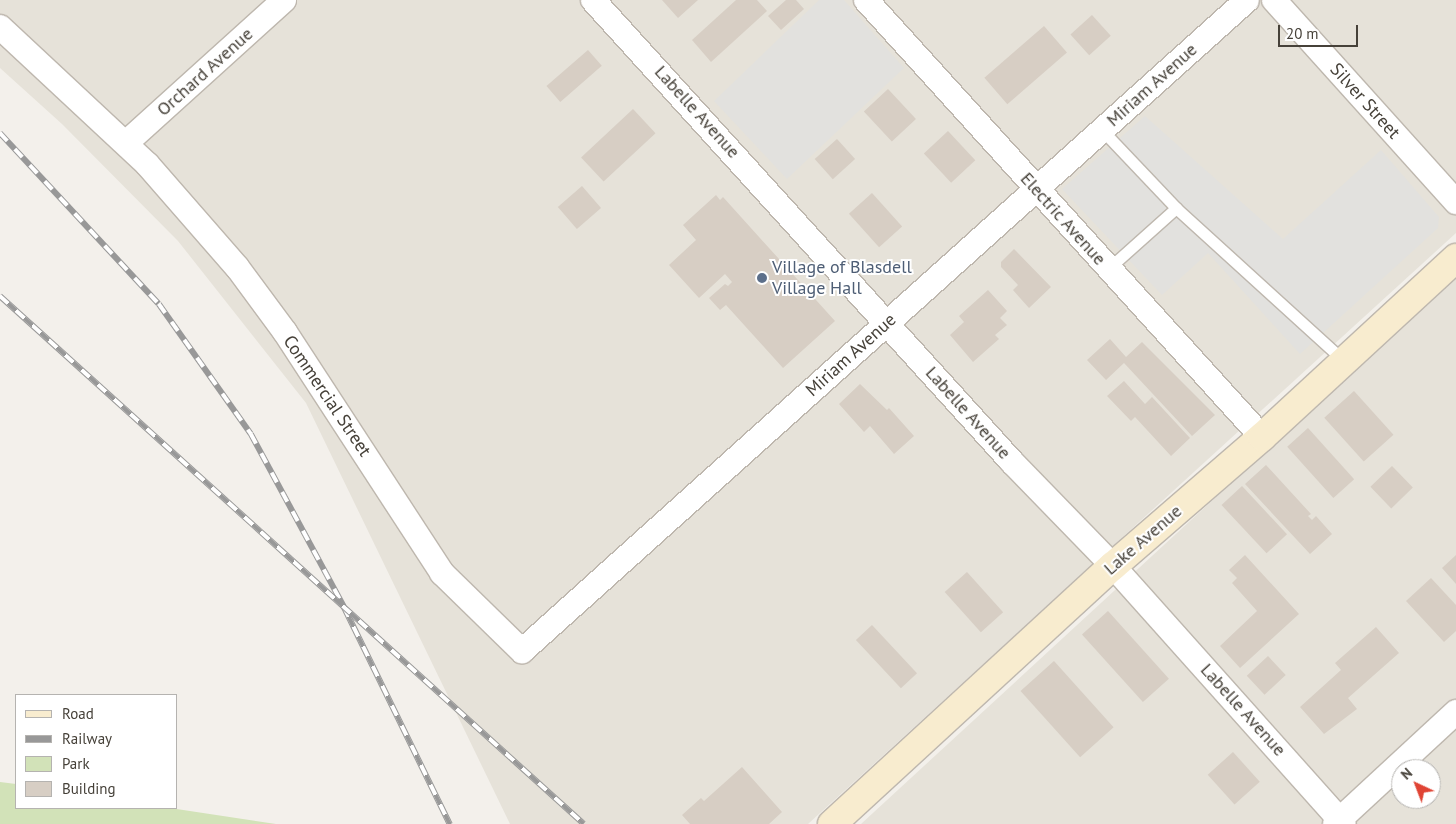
<!DOCTYPE html>
<style>
body{margin:0}
#map{position:relative;width:1456px;height:824px;overflow:hidden;background:#f3f0eb;font-family:"PT Sans",sans-serif}
div>[style]{position:absolute}
[style*='--x']{left:calc(var(--x)*1px);top:calc(var(--y)*1px);width:calc(var(--w)*1px);rotate:calc(var(--a)*1deg)}
.residential>*{inset:0;background:#e6e2d9}
.green>*{inset:0;background:#d2e2b8}
.parking>*{inset:0;background:#e2e1de}
.building>*{inset:0;background:#d7cec4;transform-origin:0 0}
.roads{filter:drop-shadow(1px 0 #beb7ae) drop-shadow(-1px 0 #beb7ae) drop-shadow(0 1px #beb7ae) drop-shadow(0 -1px #beb7ae)}
.lane>*{height:11px;margin:-5.5px;padding:0 5.5px;transform-origin:5.5px;border-radius:5.5px;background:#fff}
.street>*{height:24px;margin:-12px;padding:0 12px;transform-origin:12px;border-radius:12px;background:#fff}
.secondary>*{height:28px;margin:-14px;padding:0 14px;transform-origin:14px;border-radius:14px;background:#f8eccf}
.rail>*{height:5.5px;margin-top:-2.75px;transform-origin:0;background:repeating-linear-gradient(90deg,#fff 0 11px,#989898 0 22px);box-sizing:border-box;border-block:1px solid #989898}
.dots>*{width:14px;height:14px;translate:-50% -50%;box-sizing:border-box;border:2px solid #fff;border-radius:50%}
span{translate:-50% -50%;white-space:nowrap;text-align:center;line-height:1.15;-webkit-text-stroke:4px #fff;paint-order:stroke}
.street-label{font-size:18px;color:#464139}
.service-label{font-size:18px;color:#4e5e75}
.left{translate:0 -50%;text-align:left}
.legend{position:absolute;left:15px;top:694px;width:162px;height:115px;box-sizing:border-box;background:#fff;border:1px solid #b5b3b0;margin:0;padding:6px 9px;list-style:none;font-size:15px;color:#464139}
.legend li{display:flex;align-items:center;gap:10px;height:25px}
.legend b{width:25px;border:1px solid #b5b3b0}
.north{position:absolute;left:1391px;top:759px;width:50px;height:50px;box-sizing:border-box;background:#fff;border:1px solid #b5b3b0;border-radius:50%;rotate:317deg;font-size:14px;font-weight:700;line-height:20px;text-align:center;color:#464139}
.north::after{content:'';display:block;margin:auto;width:18px;height:22px;background:#e04434;clip-path:polygon(50% 0,100% 100%,50% 72%,0 100%)}
.scale{position:absolute;left:1278px;top:25px;width:80px;height:22px;box-sizing:border-box;border:2px solid #464139;border-top:0;padding-left:6px;font-size:15px;line-height:18px;white-space:nowrap;color:#464139;-webkit-text-stroke:4px #fff;paint-order:stroke}
</style>
<div id="map">
<div class="residential">
<div style="clip-path:polygon(0 0,1456px 0,1456px 233px,808px 824px,510px 824px,306px 403px,178px 241px,62px 124px,0 68px)"></div>
<div style="clip-path:polygon(evenodd,1456px 276px,1456px 824px,861px 824px,1456px 276px,1401px 769px,1431px 769px,1431px 799px,1401px 799px,1401px 769px)"></div>
</div>
<div class="green">
<div style="clip-path:polygon(0 782px,16px 784px,16px 808px,170px 808px,276px 824px,0 824px)"></div>
</div>
<div class="parking">
<div style="clip-path:polygon(819px 0,844px 0,904px 68px,787px 179px,714px 101px)"></div>
<div style="clip-path:polygon(1145px 116px,1283px 239px,1381px 150px,1439px 217px,1438px 228px,1300px 354px,1208px 253px,1162px 295px,1062px 189px)"></div>
</div>
<div class="building">
<div style="clip-path:polygon(662px 0,698px 0,678px 18px)"></div>
<div style="clip-path:polygon(736px 0,757px 0,767px 11px,711px 62px,692px 40px)"></div>
<div style="clip-path:polygon(786px 0,796px 0,804px 9px,781px 30px,768px 16px)"></div>
<div style="left:1092px;top:15px;width:28px;height:29px;rotate:48deg"></div>
<div style="left:1044px;top:26px;width:35px;height:79px;rotate:49deg"></div>
<div style="left:588px;top:50px;width:21px;height:55px;rotate:49deg"></div>
<div style="left:888px;top:89px;width:41px;height:33px;rotate:47deg"></div>
<div style="left:633px;top:109px;width:33px;height:71px;rotate:47deg"></div>
<div style="left:948px;top:131px;width:40px;height:33px;rotate:47deg"></div>
<div style="left:837px;top:139px;width:27px;height:30px;rotate:48deg"></div>
<div style="left:582px;top:186px;width:29px;height:32px;rotate:49deg"></div>
<div style="left:872px;top:193px;width:45px;height:31px;rotate:48deg"></div>
<div style="clip-path:polygon(716px 195px,720px 200px,723px 197px,835px 321px,783px 368px,726px 305px,720px 310px,709px 298px,725px 284px,728px 286px,732px 282px,725px 274px,699px 298px,669px 265px,696px 240px,683px 225px)"></div>
<div style="clip-path:polygon(1014px 249px,1051px 287px,1029px 308px,1013px 290px,1018px 285px,1001px 267px,1001px 262px)"></div>
<div style="clip-path:polygon(988px 290px,1007px 311px,1000px 318px,1007px 325px,995px 335px,999px 339px,973px 362px,950px 335px,964px 322px,959px 316px)"></div>
<div style="clip-path:polygon(1110px 339px,1126px 357px,1142px 342px,1215px 415px,1192px 436px,1124px 363px,1106px 380px,1087px 360px)"></div>
<div style="clip-path:polygon(1124px 381px,1145px 404px,1152px 397px,1190px 438px,1171px 456px,1135px 417px,1131px 421px,1107px 396px)"></div>
<div style="clip-path:polygon(860px 384px,887px 410px,889px 408px,914px 436px,894px 454px,870px 426px,864px 432px,839px 404px)"></div>
<div style="left:1354px;top:391px;width:59px;height:40px;rotate:48deg"></div>
<div style="left:1308px;top:428px;width:69px;height:28px;rotate:48deg"></div>
<div style="clip-path:polygon(1266px 465px,1311px 514px,1308px 516px,1312px 520px,1316px 516px,1332px 534px,1310px 554px,1245px 484px)"></div>
<div style="left:1392px;top:466px;width:30px;height:30px;rotate:46deg"></div>
<div style="left:1242px;top:486px;width:66px;height:28px;rotate:47deg"></div>
<div style="clip-path:polygon(1245px 555px,1299px 614px,1240px 668px,1220px 646px,1257px 611px,1232px 583px,1237px 578px,1229px 570px)"></div>
<div style="clip-path:polygon(1456px 555px,1456px 584px,1442px 568px)"></div>
<div style="left:967px;top:572px;width:54px;height:30px;rotate:48deg"></div>
<div style="clip-path:polygon(1431px 578px,1456px 605px,1456px 631px,1444px 642px,1406px 601px)"></div>
<div style="left:1108px;top:611px;width:91px;height:35px;rotate:48deg"></div>
<div style="left:872px;top:625px;width:66px;height:22px;rotate:47deg"></div>
<div style="clip-path:polygon(1376px 627px,1399px 653px,1348px 698px,1357px 709px,1324px 734px,1300px 707px,1341px 670px,1335px 663px)"></div>
<div style="left:1268px;top:656px;width:26px;height:29px;rotate:47deg"></div>
<div style="left:1054px;top:661px;width:89px;height:45px;rotate:48deg"></div>
<div style="left:1233px;top:752px;width:40px;height:34px;rotate:48deg"></div>
<div style="clip-path:polygon(742px 767px,782px 812px,769px 824px,690px 824px,682px 815px,701px 798px,704px 801px)"></div>
</div>
<div class="roads">
<div class="lane">
<div style="--x:1102;--y:130;--w:108;--a:46.5"></div>
<div style="--x:1176;--y:208;--w:227;--a:42.3"></div>
<div style="--x:1109;--y:268;--w:90;--a:-41.8"></div>
</div>
<div class="street">
<div style="--x:593;--y:0;--w:624;--a:47.79"></div>
<div style="--x:1012;--y:462;--w:145;--a:45.8"></div>
<div style="--x:1113;--y:566;--w:346;--a:48.2"></div>
<div style="--x:866;--y:0;--w:590;--a:47.82"></div>
<div style="--x:1274;--y:0;--w:272;--a:48"></div>
<div style="--x:0;--y:27;--w:201;--a:43"></div>
<div style="--x:147;--y:164;--w:137;--a:48.9"></div>
<div style="--x:237;--y:267;--w:81;--a:53.6"></div>
<div style="--x:285;--y:332;--w:288;--a:56.9"></div>
<div style="--x:442;--y:573;--w:112;--a:44.3"></div>
<div style="--x:522;--y:651;--w:974;--a:-41.92"></div>
<div style="--x:126;--y:143;--w:213;--a:-42.1"></div>
<div style="--x:1335;--y:824;--w:165;--a:-42.8"></div>
</div>
<div class="secondary">
<div style="--x:832;--y:824;--w:381;--a:-42.6"></div>
<div style="--x:1113;--y:566;--w:197;--a:-40.9"></div>
<div style="--x:1262;--y:437;--w:264;--a:-42.7"></div>
</div>
</div>
<div class="rail">
<div style="--x:0;--y:133;--w:233;--a:47.1"></div>
<div style="--x:159;--y:304;--w:159;--a:54.7"></div>
<div style="--x:251;--y:434;--w:196;--a:61.7"></div>
<div style="--x:344;--y:607;--w:242;--a:64"></div>
<div style="--x:0;--y:296;--w:787;--a:42.12"></div>
</div>
<div class="dots">
<div style="left:762px;top:278px;background:#5c6f8a"></div>
</div>
<div class="street-label">
<span style="left:205px;top:72px;rotate:-42deg">Orchard Avenue</span>
<span style="left:1152px;top:85px;rotate:-42deg">Miriam Avenue</span>
<span style="left:1365px;top:101px;rotate:48deg">Silver Street</span>
<span style="left:697px;top:112px;rotate:48deg">Labelle Avenue</span>
<span style="left:1063px;top:219px;rotate:48deg">Electric Avenue</span>
<span style="left:851px;top:355px;rotate:-42deg">Miriam Avenue</span>
<span style="left:327px;top:396px;rotate:56deg">Commercial Street</span>
<span style="left:968px;top:413px;rotate:48deg">Labelle Avenue</span>
<span style="left:1143px;top:540px;rotate:-41deg">Lake Avenue</span>
<span style="left:1243px;top:710px;rotate:48deg">Labelle Avenue</span>
</div>
<div class="service-label">
<span class="left" style="left:772px;top:278px">Village of Blasdell<br>Village Hall</span>
</div>
<ul class="legend">
<li><b style="height:6px;background:#f8eccf"></b>Road</li>
<li><b style="height:6px;background:#989898"></b>Railway</li>
<li><b style="height:14px;background:#d2e2b8"></b>Park</li>
<li><b style="height:14px;background:#d7cec4"></b>Building</li>
</ul>
<div class="north">N</div>
<div class="scale">20 m</div>
</div>
